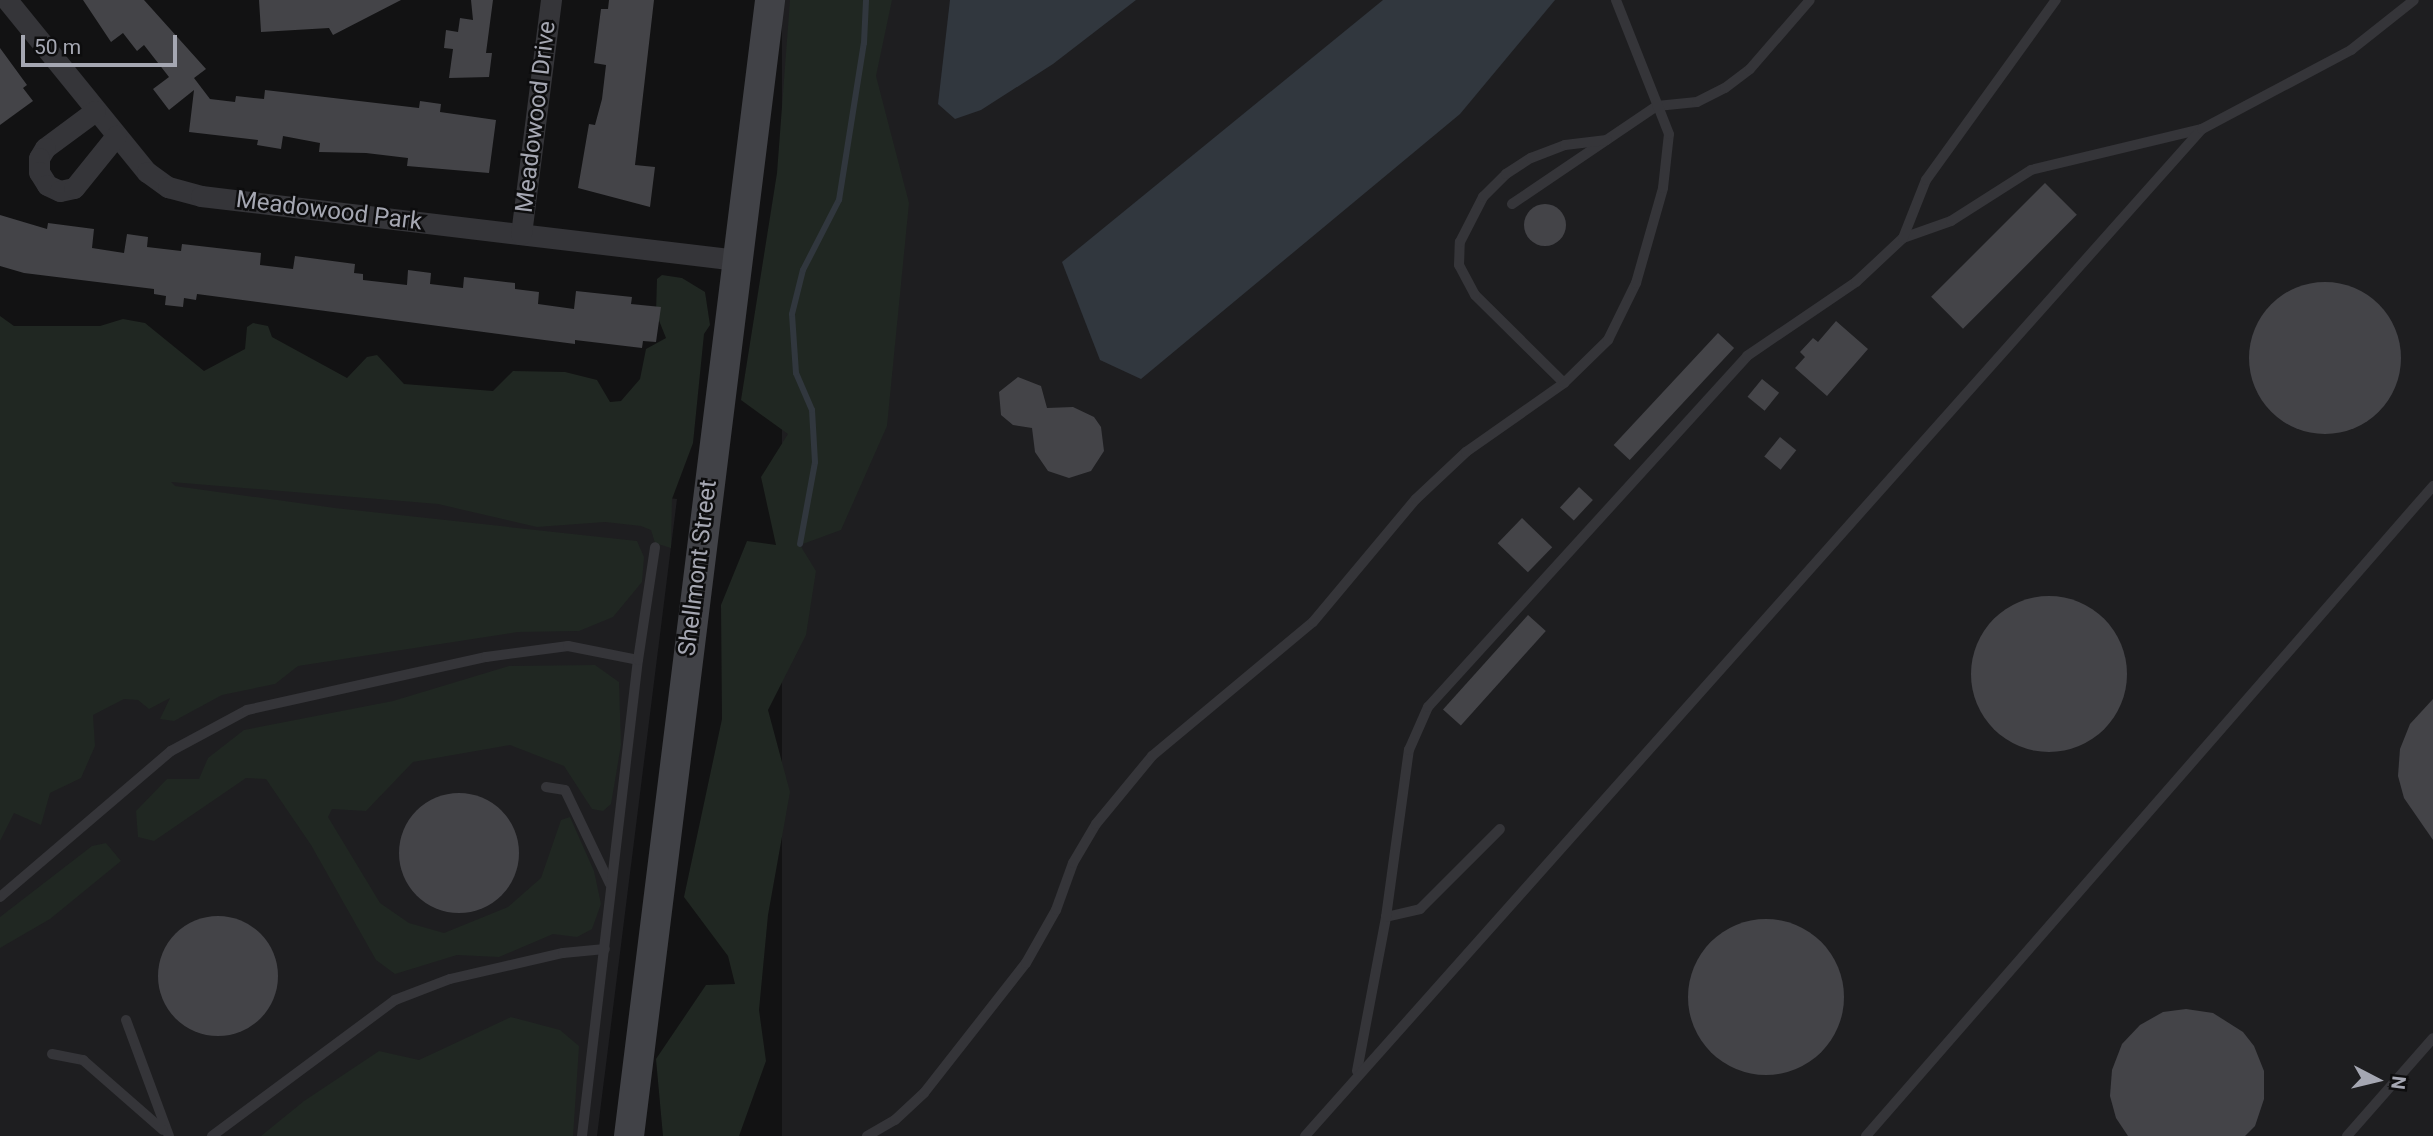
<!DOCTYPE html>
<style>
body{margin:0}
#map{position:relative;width:2433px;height:1136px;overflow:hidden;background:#121213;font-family:Roboto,sans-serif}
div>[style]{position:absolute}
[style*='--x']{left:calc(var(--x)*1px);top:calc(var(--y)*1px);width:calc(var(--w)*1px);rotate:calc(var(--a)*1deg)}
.built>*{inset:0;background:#1e1e20;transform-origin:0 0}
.green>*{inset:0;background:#202722}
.water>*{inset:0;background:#31373e}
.stream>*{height:6px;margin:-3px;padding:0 3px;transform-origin:3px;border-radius:3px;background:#31373e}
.building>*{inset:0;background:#444448;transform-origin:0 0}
.round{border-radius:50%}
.lane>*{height:10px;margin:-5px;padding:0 5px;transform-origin:5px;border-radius:5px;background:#353539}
.street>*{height:21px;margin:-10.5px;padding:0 10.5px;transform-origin:10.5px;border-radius:10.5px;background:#353539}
.secondary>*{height:30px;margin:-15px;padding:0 15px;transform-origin:15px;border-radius:15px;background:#414247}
span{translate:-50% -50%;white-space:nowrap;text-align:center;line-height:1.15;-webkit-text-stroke:5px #0d0d0e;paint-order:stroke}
.street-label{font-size:24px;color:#a5a7b2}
.north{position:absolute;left:2342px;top:1045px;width:70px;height:70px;-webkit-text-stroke:5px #0d0d0e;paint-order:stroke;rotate:97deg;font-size:19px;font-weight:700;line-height:28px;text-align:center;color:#a5a7b2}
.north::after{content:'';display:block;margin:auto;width:24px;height:32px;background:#a5a7b2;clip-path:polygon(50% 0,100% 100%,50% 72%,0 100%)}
.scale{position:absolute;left:21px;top:35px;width:156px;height:32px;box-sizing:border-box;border:4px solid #a5a7b2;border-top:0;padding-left:9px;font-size:21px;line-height:24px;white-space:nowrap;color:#a5a7b2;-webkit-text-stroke:5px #0d0d0e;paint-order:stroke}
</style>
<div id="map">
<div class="built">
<div style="left:782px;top:0;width:1651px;height:1145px"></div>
<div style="clip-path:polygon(0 417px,677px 499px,597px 1136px,0 1136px)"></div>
</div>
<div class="green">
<div style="clip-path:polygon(790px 0,892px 0,876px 76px,909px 203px,887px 426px,841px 530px,800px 545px,816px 571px,806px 635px,768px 710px,790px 792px,768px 915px,759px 1010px,766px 1061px,739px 1136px,663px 1136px,656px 1059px,706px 985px,735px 984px,728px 956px,684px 897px,722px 719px,721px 605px,747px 541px,776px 545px,761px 477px,788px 434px,741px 400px,777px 173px)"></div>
<div style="clip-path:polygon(662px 275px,682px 278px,705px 292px,710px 325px,704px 334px,693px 443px,672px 499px,671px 548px,655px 543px,651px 530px,641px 526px,605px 522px,537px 527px,438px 504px,171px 482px,175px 486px,335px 508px,637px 541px,644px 557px,642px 582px,613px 617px,579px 631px,518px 632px,298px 666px,275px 684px,222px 695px,174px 721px,160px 719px,170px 698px,149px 709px,138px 700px,124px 699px,93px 715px,95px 746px,81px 778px,50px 793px,41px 825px,14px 813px,0 841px,0 316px,14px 326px,100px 326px,123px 319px,145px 323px,204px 371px,245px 349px,247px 327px,253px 323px,268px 326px,272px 337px,347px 378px,367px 357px,377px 355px,404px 384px,493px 391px,513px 371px,565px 372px,597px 380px,610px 402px,621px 401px,640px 379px,646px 349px,666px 338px,656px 313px,657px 279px)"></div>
<div style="clip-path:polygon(595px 665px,619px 682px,621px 745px,611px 804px,603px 811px,592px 809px,564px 766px,510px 745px,413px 762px,366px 811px,332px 809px,328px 817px,380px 903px,409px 923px,444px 933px,508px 907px,541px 878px,561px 820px,570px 817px,594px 871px,601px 904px,592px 929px,577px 937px,553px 934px,499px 957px,457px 955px,395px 974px,376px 960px,311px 845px,266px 779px,246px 778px,154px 841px,138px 837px,136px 811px,167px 779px,199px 779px,208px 758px,244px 730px,393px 701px,509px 666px)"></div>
<div style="clip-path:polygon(106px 843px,121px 861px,50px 919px,0 948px,0 917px,92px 846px)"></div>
<div style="clip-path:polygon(511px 1017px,560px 1030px,579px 1046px,573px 1136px,261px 1136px,304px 1101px,379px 1051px,419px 1060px)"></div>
</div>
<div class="water">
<div style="clip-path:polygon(950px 0,1136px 0,1053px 64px,981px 110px,955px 119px,938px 104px)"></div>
<div style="clip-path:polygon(1383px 0,1555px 0,1460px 114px,1141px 379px,1100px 360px,1062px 262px)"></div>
</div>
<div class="stream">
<div style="--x:800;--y:544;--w:83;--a:-79.6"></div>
<div style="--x:815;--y:462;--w:52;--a:-93.3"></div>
<div style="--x:812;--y:410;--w:40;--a:-113.4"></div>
<div style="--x:796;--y:373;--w:59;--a:-93.9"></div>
<div style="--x:792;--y:314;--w:45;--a:-76"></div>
<div style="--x:803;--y:270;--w:79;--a:-62.8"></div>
<div style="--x:839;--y:200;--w:159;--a:-81"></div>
<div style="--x:864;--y:43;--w:43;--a:-87.3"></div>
</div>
<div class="building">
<div style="clip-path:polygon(83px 0,144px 0,206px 69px,194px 78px,210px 99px,235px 102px,236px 96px,264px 99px,265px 90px,419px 108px,420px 101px,441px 104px,440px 112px,496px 120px,489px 173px,407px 166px,408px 158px,366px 153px,319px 152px,320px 143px,283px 136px,281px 149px,257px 145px,258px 140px,189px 132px,194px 90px,169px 110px,153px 89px,169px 77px,144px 45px,137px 51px,123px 33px,111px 42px)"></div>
<div style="clip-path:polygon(259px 0,401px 0,333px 35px,329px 28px,261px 32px)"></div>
<div style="clip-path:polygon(471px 0,493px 0,486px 53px,492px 53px,489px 77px,449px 78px,453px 49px,444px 48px,446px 30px,458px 32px,460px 18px,473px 20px)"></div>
<div style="clip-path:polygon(609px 0,654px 0,635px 165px,655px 167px,650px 207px,578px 188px,589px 124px,595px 125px,602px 99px,606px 65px,594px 63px,601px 9px,608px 9px)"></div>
<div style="clip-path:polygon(0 48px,27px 85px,23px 88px,33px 101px,0 125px)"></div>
<div style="left:2045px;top:183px;width:45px;height:161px;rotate:45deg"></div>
<div class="round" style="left:1524px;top:204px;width:42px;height:42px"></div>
<div style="clip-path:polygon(0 215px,47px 229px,48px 223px,94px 229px,92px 248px,124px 253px,127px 234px,148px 237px,147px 247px,181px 251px,182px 244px,261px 253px,260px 265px,293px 269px,295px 256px,355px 264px,354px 273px,363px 274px,363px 280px,407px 285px,408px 270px,431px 273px,430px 284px,463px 288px,464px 277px,515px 283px,515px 289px,539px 292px,538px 304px,574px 309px,576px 291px,632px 297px,631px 304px,661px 307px,656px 342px,643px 341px,642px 348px,575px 340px,575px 344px,197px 294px,196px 300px,184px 298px,183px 307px,165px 305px,166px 296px,154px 294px,154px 289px,24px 273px,0 266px)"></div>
<div class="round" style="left:2249px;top:282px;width:152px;height:152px"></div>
<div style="clip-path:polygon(1836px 321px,1868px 349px,1827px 396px,1795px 368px,1805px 357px,1800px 352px,1813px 338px,1818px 342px)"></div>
<div style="left:1718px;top:333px;width:22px;height:153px;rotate:43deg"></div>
<div style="clip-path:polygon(1018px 377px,1041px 386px,1047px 408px,1073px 407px,1094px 417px,1101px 427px,1104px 451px,1091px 471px,1069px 478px,1048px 471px,1035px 452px,1032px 428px,1013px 425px,1001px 415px,999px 392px)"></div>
<div style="left:1762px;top:379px;width:22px;height:23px;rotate:39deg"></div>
<div style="left:1780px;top:437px;width:21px;height:25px;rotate:39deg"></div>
<div style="left:1579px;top:487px;width:19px;height:28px;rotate:43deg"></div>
<div style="left:1522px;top:518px;width:42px;height:35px;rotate:44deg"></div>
<div class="round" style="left:1971px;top:596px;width:156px;height:156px"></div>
<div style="left:1528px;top:615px;width:24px;height:127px;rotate:42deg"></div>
<div style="clip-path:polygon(2433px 699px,2433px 840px,2404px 798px,2398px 776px,2400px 749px,2410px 724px)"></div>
<div class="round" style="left:399px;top:793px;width:120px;height:120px"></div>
<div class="round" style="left:158px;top:916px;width:120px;height:120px"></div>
<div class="round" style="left:1688px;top:919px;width:156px;height:156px"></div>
<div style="clip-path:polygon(2186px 1009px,2213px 1013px,2243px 1032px,2254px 1046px,2264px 1071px,2264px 1099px,2255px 1126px,2245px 1136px,2128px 1136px,2116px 1118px,2110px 1096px,2112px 1070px,2122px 1044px,2140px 1025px,2163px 1012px)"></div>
</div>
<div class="lane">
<div style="--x:1512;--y:204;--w:175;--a:-34.1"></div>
<div style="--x:1657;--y:106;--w:40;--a:-5.7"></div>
<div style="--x:1697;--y:102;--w:31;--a:-27"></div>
<div style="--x:1725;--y:88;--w:31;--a:-37"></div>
<div style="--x:1750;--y:69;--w:91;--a:-49"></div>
<div style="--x:1903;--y:238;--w:51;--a:-19.5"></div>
<div style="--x:1951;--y:221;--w:95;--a:-32.5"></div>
<div style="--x:2031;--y:170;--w:176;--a:-13.5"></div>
<div style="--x:1564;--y:383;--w:125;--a:-135.3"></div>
<div style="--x:1475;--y:295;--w:34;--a:-118"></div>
<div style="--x:1459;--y:265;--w:23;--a:-88"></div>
<div style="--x:1460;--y:242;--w:51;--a:-62.9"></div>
<div style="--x:1483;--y:197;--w:33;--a:-45"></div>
<div style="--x:1506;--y:174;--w:30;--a:-33"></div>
<div style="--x:1531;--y:158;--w:36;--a:-21"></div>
<div style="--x:1565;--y:145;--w:42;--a:-6.8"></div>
<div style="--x:546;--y:787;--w:19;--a:9"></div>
<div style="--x:565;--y:790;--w:104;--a:64.4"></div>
<div style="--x:0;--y:897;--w:225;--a:-40.5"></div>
<div style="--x:171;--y:751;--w:86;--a:-28.3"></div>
<div style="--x:247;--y:710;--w:245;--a:-12.5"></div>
<div style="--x:486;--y:657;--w:83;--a:-7.6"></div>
<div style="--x:568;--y:646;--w:71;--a:11.3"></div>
<div style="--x:1386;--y:917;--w:35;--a:-13"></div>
<div style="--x:1420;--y:909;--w:113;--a:-45"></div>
<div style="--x:126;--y:1020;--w:124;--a:69.7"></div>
<div style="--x:52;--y:1054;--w:32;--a:11"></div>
<div style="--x:83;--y:1060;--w:106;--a:41.2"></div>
<div style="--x:1357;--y:1071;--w:157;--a:-79.3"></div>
<div style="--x:1386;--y:917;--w:169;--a:-82.2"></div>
<div style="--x:1409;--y:750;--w:47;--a:-66.2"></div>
<div style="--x:1428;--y:707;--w:474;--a:-47.7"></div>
<div style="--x:1747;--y:356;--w:132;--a:-34.2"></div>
<div style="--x:1856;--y:282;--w:64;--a:-43.1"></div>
<div style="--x:1903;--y:238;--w:62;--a:-68.4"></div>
<div style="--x:1926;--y:180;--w:222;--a:-54.2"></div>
<div style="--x:212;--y:1136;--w:228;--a:-36.6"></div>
<div style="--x:395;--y:1000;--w:59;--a:-20.9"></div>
<div style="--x:450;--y:979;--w:116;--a:-13"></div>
<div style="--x:563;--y:953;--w:42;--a:-5.4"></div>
<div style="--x:582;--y:1136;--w:479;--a:-83.3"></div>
<div style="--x:638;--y:660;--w:114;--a:-81.4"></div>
<div style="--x:867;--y:1136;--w:32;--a:-30"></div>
<div style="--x:895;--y:1120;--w:40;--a:-43"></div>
<div style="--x:924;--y:1093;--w:165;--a:-51.9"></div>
<div style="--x:1026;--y:963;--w:61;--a:-60.5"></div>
<div style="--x:1056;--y:910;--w:50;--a:-70.1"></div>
<div style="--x:1073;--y:863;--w:45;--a:-59.5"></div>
<div style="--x:1096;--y:824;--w:88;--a:-50.5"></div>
<div style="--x:1152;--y:756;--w:209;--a:-39.8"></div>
<div style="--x:1313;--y:622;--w:160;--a:-50.1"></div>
<div style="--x:1416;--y:499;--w:69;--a:-43.2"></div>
<div style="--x:1466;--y:452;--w:120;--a:-35.1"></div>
<div style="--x:1564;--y:383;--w:62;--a:-44.3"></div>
<div style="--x:1608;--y:340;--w:64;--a:-63.8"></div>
<div style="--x:1636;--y:283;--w:99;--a:-74.1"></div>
<div style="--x:1663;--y:188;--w:54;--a:-83.7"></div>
<div style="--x:1669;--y:134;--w:144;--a:-111.6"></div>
<div style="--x:1305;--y:1136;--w:1349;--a:-48.31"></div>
<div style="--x:2202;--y:129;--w:169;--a:-27.9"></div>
<div style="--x:2351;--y:50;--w:80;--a:-38.4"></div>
<div style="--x:1866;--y:1136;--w:863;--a:-48.9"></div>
<div style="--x:2347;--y:1136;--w:130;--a:-48.7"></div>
</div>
<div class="street">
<div style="--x:7;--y:0;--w:222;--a:50.9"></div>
<div style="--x:147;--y:172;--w:26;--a:36"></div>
<div style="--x:168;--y:187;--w:34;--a:15"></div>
<div style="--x:201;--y:196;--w:540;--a:6.81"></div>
<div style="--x:95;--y:111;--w:62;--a:143.5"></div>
<div style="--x:45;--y:148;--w:12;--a:121"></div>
<div style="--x:39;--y:158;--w:14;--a:90"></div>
<div style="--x:39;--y:172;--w:15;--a:58"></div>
<div style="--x:47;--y:185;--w:14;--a:25"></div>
<div style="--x:60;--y:191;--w:14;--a:-12"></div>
<div style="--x:74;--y:188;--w:67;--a:-51.1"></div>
<div style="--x:521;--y:234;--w:236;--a:-82.7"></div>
</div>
<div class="secondary">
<div style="--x:629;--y:1136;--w:1145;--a:-82.92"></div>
</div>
<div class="street-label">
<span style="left:536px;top:117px;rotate:-83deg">Meadowood Drive</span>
<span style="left:329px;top:211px;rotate:7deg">Meadowood Park</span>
<span style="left:698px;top:568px;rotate:-83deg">Shellmont Street</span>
</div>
<div class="north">N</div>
<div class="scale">50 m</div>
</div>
